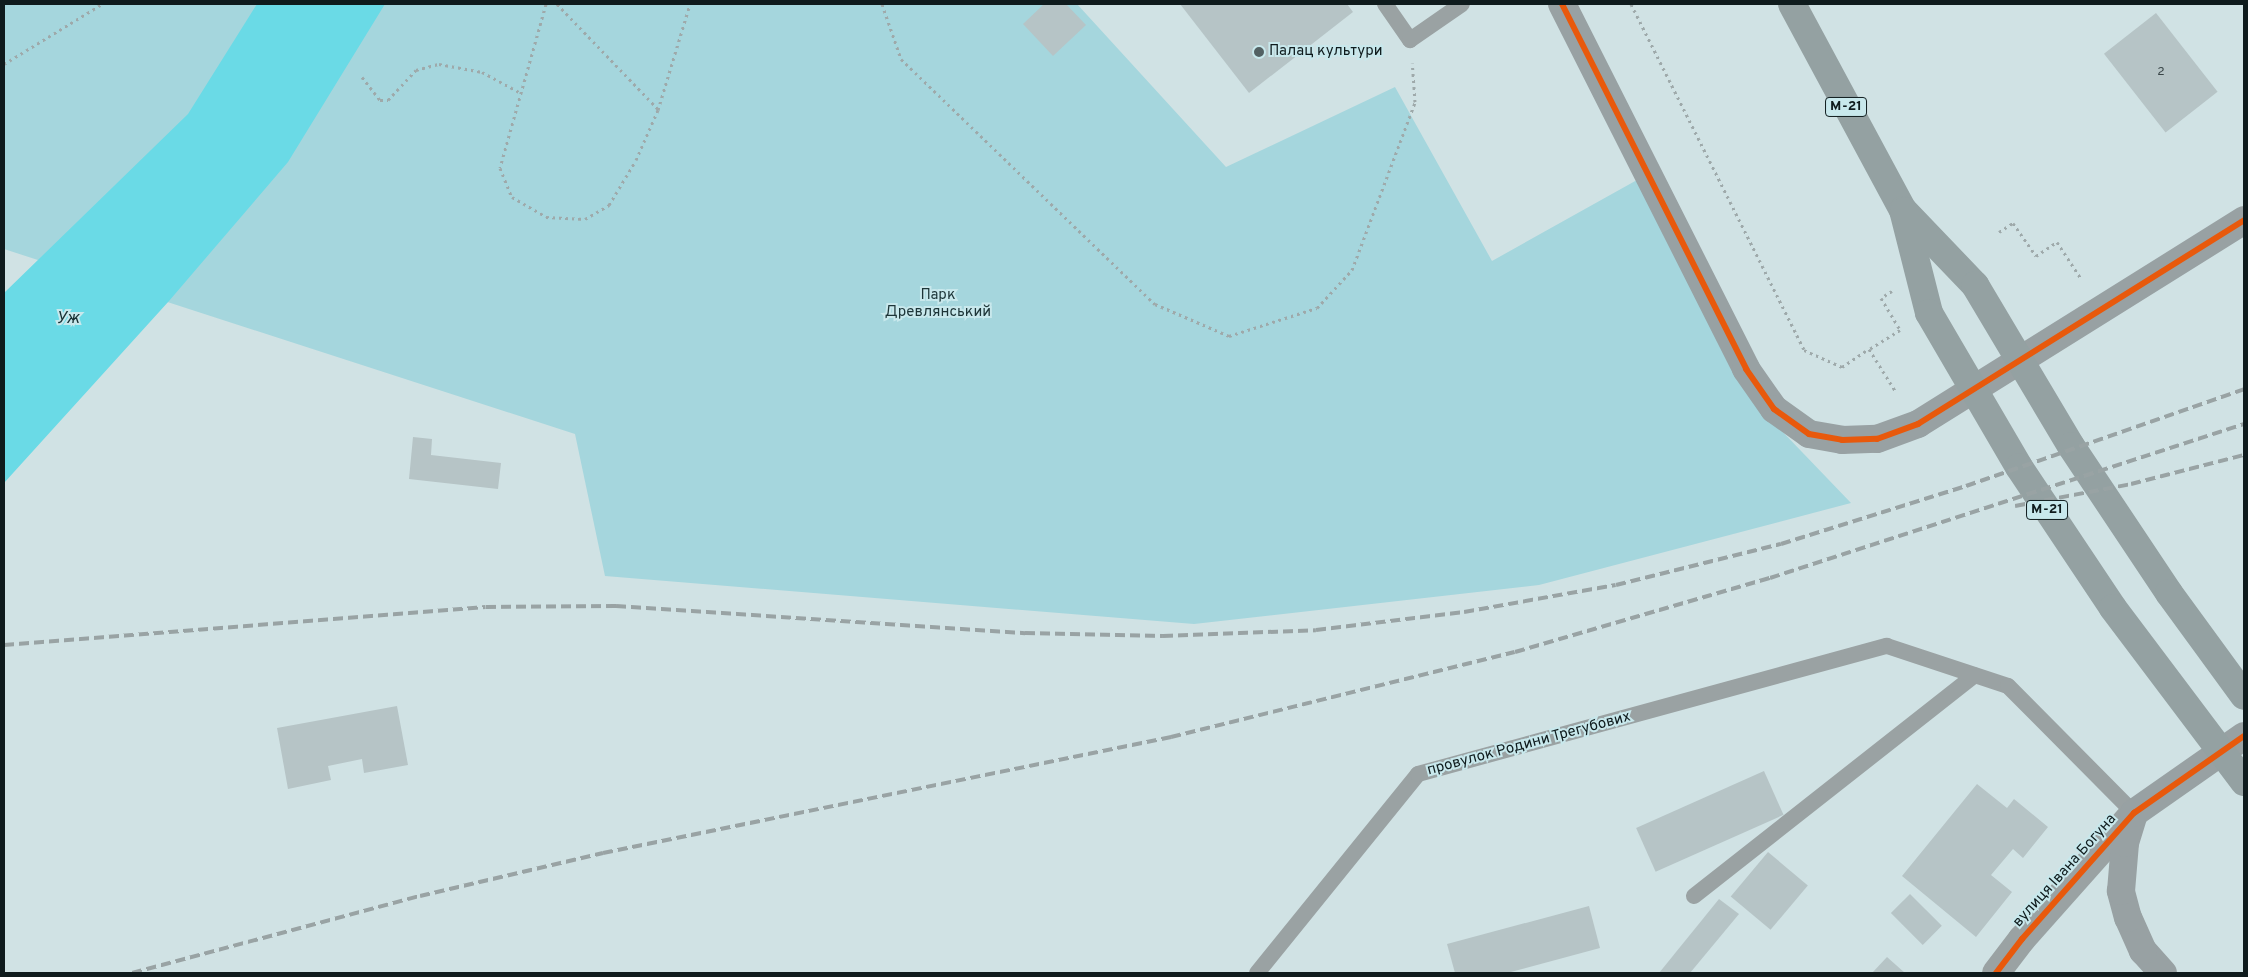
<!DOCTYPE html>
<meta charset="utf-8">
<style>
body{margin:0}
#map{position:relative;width:2248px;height:977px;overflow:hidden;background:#d0e2e4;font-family:Overpass,sans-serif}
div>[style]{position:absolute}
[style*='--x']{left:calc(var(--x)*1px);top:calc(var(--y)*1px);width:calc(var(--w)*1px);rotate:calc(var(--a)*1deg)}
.green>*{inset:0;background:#a5d6dd}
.water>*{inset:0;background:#6adae6}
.building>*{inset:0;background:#b6c4c6;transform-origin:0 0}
.path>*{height:3px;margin-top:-1.5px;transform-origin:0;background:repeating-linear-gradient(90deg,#9ea9aa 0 2.5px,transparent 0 6.5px)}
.lane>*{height:16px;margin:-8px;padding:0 8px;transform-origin:8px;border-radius:8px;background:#9aa2a3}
.street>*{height:28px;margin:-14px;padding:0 14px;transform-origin:14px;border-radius:14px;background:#9aa2a3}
.secondary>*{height:28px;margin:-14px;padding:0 14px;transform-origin:14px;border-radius:14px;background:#98a1a3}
.highway>*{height:28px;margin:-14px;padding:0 14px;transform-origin:14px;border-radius:14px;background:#94a1a2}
.rail>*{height:4px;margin-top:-2px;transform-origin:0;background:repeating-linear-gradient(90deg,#99a3a4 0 10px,transparent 0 15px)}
.cycleway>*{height:6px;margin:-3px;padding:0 3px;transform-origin:3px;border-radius:3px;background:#e8590c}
.dots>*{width:14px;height:14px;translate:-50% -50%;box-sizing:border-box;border:2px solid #c8e8ec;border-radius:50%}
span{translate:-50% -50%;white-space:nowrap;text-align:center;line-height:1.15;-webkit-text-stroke:4px #c8e8ec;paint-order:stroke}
.number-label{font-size:12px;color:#394547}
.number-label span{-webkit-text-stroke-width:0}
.shield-label span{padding:1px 4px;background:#c8e8ec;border:1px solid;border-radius:4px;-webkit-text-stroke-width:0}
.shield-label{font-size:14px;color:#0f1b1d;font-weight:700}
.poi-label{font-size:15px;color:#0f1b1d}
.left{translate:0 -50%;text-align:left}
.park-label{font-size:15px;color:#1d3538}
.street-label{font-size:15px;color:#0f1b1d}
.water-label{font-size:16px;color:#172f32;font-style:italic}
.frame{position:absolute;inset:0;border:5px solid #0f1b1d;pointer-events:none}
</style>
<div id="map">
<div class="green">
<div style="clip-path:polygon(4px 4px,1077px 4px,1226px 167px,1395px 87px,1492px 261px,1637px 180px,1755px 403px,1851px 503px,1539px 585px,1194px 624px,605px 576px,575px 434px,4px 249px)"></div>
</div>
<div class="water">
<div style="clip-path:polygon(257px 4px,385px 4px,288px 162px,169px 301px,4px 483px,4px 293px,188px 114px)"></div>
</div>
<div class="building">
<div style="clip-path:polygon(1044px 4px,1066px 4px,1086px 25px,1053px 56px,1023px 24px)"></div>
<div style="clip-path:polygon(1180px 4px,1347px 4px,1353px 12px,1249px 93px)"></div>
<div style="left:2156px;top:13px;width:100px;height:66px;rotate:52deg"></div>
<div style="clip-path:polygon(413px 437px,432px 439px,431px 455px,501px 463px,498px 489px,409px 479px)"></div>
<div style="clip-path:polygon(397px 706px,408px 765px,364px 773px,362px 759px,328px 766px,331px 780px,288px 789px,277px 728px)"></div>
<div style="left:1764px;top:771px;width:48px;height:140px;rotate:66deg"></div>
<div style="clip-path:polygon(1977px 784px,2007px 808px,2014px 799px,2048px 827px,2023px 858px,2013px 849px,1991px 875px,2012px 892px,1976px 937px,1902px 876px)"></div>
<div style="left:1768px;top:852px;width:52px;height:58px;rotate:40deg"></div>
<div style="left:1910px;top:894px;width:45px;height:27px;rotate:45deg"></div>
<div style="clip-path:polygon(1719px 899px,1739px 914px,1690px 973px,1659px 973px)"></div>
<div style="clip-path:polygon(1589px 906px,1600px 948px,1507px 973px,1455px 973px,1447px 944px)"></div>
<div style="clip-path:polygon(1887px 957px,1905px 973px,1872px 973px)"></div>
</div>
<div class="path">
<div style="--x:546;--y:4;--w:170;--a:105.7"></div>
<div style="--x:500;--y:168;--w:31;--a:68"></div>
<div style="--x:512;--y:197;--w:39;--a:30"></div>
<div style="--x:546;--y:217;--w:39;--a:3"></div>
<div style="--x:585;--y:219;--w:28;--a:-30"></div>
<div style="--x:609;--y:205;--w:52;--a:-59"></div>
<div style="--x:636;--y:160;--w:55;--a:-66.3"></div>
<div style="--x:658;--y:110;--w:111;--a:-73.2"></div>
<div style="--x:557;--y:4;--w:146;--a:46.1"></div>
<div style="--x:882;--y:4;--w:58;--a:70.9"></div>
<div style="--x:901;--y:59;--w:353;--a:44"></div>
<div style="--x:1155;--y:304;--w:81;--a:23.4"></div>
<div style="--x:1229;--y:336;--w:92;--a:-17.7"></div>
<div style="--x:1317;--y:308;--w:52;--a:-47.4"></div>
<div style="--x:1352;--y:270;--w:179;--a:-69.4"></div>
<div style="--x:1415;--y:102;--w:39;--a:-94"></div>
<div style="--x:1631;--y:4;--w:387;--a:63.4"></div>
<div style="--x:1804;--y:350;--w:42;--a:24.1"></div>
<div style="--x:1842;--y:367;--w:32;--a:-34"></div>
<div style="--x:4;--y:64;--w:115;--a:-31.5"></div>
<div style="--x:362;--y:77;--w:29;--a:52"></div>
<div style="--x:380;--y:100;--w:8;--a:0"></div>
<div style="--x:388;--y:100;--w:41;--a:-47"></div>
<div style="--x:416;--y:70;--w:24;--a:-15"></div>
<div style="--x:439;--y:64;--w:44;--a:10.5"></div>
<div style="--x:482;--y:72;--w:42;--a:28.4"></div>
<div style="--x:1999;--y:232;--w:17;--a:-33"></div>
<div style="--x:2013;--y:223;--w:40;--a:55.1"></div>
<div style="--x:2036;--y:256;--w:25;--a:-34"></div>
<div style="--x:2057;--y:242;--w:42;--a:56.7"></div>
<div style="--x:1892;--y:291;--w:13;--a:148"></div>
<div style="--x:1881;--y:298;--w:37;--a:59"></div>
<div style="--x:1900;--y:330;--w:36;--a:148"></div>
<div style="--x:1869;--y:349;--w:51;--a:57.9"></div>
</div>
<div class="lane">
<div style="--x:1385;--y:4;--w:44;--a:55.2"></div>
<div style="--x:1410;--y:40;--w:63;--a:-34.7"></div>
<div style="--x:1694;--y:896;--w:357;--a:-38.2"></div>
<div style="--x:1257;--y:973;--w:256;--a:-51"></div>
<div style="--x:1418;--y:774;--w:486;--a:-15.3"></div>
<div style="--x:1887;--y:646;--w:127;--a:18.3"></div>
<div style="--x:2008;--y:686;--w:179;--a:45.2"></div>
</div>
<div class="street">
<div style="--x:1996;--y:973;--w:43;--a:-52.6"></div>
<div style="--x:2022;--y:939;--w:169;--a:-48.4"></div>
</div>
<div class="secondary">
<div style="--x:1562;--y:4;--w:409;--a:63.2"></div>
<div style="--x:1746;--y:369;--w:49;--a:55"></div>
<div style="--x:1774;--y:409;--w:43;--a:35.5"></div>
<div style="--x:1809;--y:434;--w:34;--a:10"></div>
<div style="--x:1842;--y:440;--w:35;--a:-2"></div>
<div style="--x:1877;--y:439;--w:44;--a:-20.1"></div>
<div style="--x:1918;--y:424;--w:385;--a:-32"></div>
<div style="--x:2163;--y:973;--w:30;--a:-132"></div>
<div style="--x:2143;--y:951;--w:36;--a:-114"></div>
<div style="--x:2128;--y:918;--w:28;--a:-105"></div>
<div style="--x:2121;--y:891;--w:48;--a:-85.2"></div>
<div style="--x:2125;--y:843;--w:31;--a:-73"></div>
<div style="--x:2134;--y:813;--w:134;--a:-35"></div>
</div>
<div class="highway">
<div style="--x:1792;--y:4;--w:234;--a:61.7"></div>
<div style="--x:1903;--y:210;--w:106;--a:75.8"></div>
<div style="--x:1929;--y:313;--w:178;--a:59.7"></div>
<div style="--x:2019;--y:467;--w:169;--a:56.3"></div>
<div style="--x:2113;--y:608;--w:218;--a:53"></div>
<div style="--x:1904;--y:211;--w:103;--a:46.2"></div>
<div style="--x:1975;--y:285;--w:187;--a:59.2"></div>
<div style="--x:2071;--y:446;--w:177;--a:56.3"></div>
<div style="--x:2169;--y:593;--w:127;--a:53.9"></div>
</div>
<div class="rail">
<div style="--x:2015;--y:506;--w:118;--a:-10.7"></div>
<div style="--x:2131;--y:484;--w:117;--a:-14.4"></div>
<div style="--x:4;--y:645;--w:483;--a:-4.5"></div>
<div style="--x:486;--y:607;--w:130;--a:-0.4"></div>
<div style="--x:616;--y:606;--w:410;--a:3.8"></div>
<div style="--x:1025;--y:633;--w:138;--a:1.2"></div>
<div style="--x:1163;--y:636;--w:153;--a:-2.2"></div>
<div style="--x:1316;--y:630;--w:149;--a:-6.9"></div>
<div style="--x:1464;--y:612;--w:154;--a:-10.1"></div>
<div style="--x:1616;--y:585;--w:170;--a:-14"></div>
<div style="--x:1781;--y:544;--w:194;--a:-17.4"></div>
<div style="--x:1966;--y:486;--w:294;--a:-19.2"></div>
<div style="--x:132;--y:973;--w:298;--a:-15"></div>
<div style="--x:420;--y:896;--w:188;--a:-13.2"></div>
<div style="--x:603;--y:853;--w:580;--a:-11.54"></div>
<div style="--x:1171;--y:737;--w:354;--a:-13.9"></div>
<div style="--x:1515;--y:652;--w:266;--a:-16.2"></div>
<div style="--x:1770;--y:578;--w:498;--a:-18"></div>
</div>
<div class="cycleway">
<div style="--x:1562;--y:4;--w:409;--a:63.2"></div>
<div style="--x:1746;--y:369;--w:49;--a:55"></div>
<div style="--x:1774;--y:409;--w:43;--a:35.5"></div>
<div style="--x:1809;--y:434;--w:34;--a:10"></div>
<div style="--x:1842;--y:440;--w:35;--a:-2"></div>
<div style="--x:1877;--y:439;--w:44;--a:-20.1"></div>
<div style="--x:1918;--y:424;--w:385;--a:-32"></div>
<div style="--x:1996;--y:973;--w:43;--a:-52.6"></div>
<div style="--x:2022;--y:939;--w:169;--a:-48.4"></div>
<div style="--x:2134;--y:813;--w:134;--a:-35"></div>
</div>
<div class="dots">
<div style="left:1259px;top:52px;background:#536163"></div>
</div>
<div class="number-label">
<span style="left:2161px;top:73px">2</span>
</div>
<div class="shield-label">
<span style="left:1846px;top:107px">М-21</span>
<span style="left:2047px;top:510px">М-21</span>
</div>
<div class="poi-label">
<span class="left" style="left:1269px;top:52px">Палац культури</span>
</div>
<div class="park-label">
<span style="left:938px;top:304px">Парк<br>Древлянський</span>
</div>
<div class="street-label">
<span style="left:1529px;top:744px;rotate:-15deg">провулок Родини Трегубових</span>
<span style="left:2065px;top:871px;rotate:-48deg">вулиця Івана Богуна</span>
</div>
<div class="water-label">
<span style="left:68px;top:319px">Уж</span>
</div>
<div class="frame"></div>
</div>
